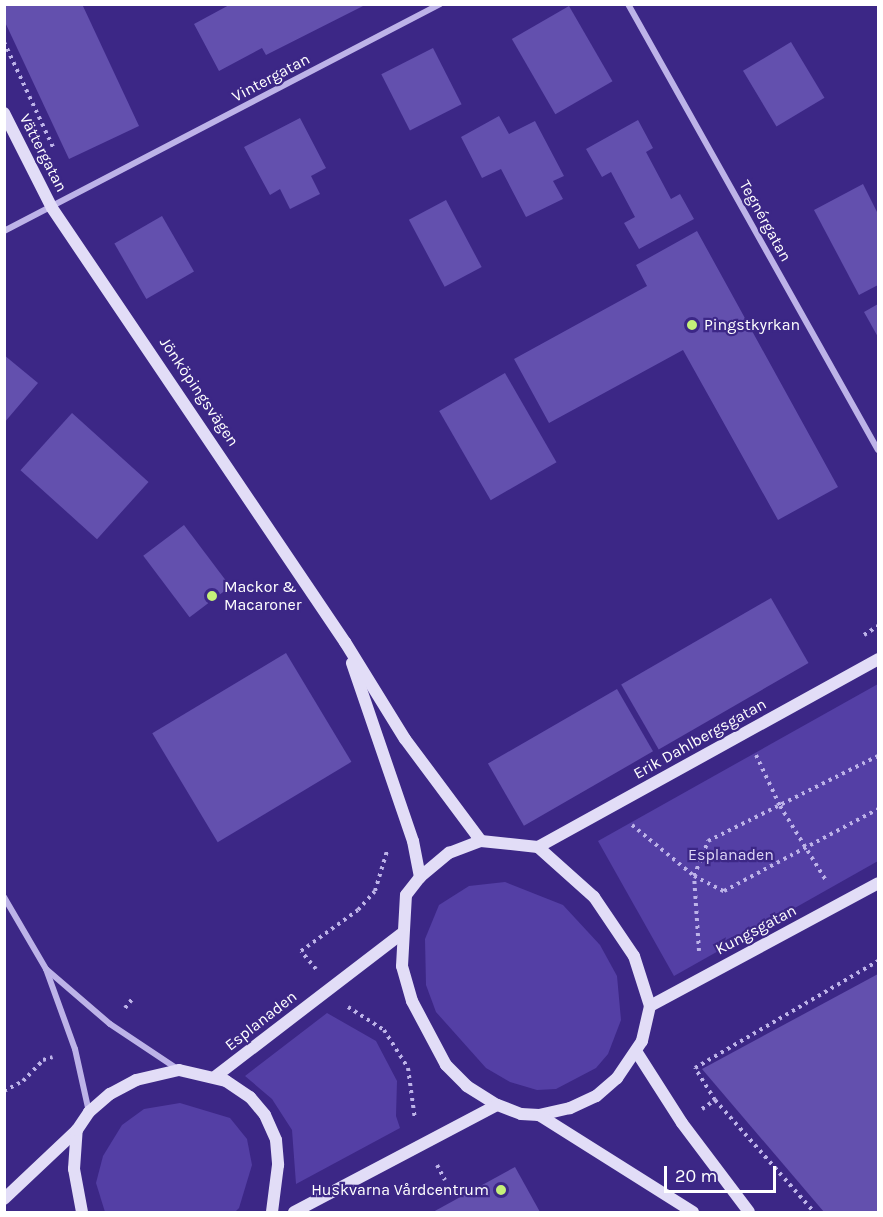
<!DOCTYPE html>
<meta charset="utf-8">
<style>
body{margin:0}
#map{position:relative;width:883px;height:1217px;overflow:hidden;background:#3c2786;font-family:Karla,sans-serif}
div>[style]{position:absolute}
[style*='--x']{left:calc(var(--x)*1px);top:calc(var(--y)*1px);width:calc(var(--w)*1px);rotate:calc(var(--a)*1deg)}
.green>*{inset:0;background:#543fa5}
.building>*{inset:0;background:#6350ae;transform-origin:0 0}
.path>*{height:4px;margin-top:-2px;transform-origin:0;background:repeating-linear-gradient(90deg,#bdb3e8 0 3px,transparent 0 7.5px)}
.street>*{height:6px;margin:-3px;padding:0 3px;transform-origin:3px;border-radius:3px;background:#bdb3e8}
.secondary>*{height:12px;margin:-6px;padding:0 6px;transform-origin:6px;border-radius:6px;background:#e2ddf7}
.dots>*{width:16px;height:16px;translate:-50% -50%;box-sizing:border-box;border:3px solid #3c2786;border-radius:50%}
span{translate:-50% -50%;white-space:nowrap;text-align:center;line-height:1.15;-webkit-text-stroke:4.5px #3c2786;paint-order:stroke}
.street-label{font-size:16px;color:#fff}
.poi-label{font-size:16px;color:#fff}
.left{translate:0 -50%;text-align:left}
.right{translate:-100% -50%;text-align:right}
.park-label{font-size:16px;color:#ddd6f6}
.frame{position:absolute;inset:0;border:6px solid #fff;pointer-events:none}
.scale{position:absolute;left:664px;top:1166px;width:112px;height:27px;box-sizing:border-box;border:3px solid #fff;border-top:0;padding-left:8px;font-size:18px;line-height:21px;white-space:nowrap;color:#fff;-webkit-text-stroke:4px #3c2786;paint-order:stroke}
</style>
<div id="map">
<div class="green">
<div style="clip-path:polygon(878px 684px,878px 861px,674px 976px,598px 841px)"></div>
<div style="clip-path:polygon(505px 882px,563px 905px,600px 945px,617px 976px,621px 1020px,608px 1054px,596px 1068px,556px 1089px,537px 1090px,510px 1082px,486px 1068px,436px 1012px,426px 985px,425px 939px,439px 905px,469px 886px)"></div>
<div style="clip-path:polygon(327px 1013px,376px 1041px,397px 1081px,396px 1116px,400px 1128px,296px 1184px,292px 1130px,272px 1099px,245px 1076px)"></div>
<div style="clip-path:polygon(180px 1103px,230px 1118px,247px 1139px,252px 1165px,239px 1208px,235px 1212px,105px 1212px,96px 1183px,103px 1156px,122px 1125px,144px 1109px)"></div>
</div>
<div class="building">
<div style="clip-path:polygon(4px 4px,82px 4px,139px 126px,69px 159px,4px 20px)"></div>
<div style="clip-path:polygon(231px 4px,367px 4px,266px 55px,262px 48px,219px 71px,194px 24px)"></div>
<div style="left:569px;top:6px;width:87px;height:66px;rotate:60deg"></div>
<div style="left:791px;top:42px;width:65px;height:56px;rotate:59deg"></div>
<div style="left:433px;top:48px;width:63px;height:58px;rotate:63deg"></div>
<div style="clip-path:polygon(499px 116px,509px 134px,535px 121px,564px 176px,553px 181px,563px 199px,526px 217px,501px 169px,482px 178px,461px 137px)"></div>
<div style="clip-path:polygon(300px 118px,326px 168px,311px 176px,320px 194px,290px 209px,280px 189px,270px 195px,244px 147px)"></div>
<div style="clip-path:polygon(638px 120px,653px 148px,646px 152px,671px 199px,680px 194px,694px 219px,639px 249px,624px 223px,635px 217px,611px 172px,602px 177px,586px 149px)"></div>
<div style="clip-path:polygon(863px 184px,878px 214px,878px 285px,859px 295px,814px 210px)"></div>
<div style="left:446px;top:200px;width:76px;height:42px;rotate:62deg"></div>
<div style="left:162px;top:216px;width:64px;height:55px;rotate:60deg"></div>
<div style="clip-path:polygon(697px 231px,838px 487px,778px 520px,683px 350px,549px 423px,514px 359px,647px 286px,636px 265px)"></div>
<div style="clip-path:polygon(878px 304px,878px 337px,864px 312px)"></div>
<div style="clip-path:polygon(4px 355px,38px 383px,4px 423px)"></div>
<div style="left:505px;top:373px;width:103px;height:76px;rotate:60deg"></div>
<div style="left:72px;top:413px;width:103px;height:77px;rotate:42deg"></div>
<div style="left:184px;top:525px;width:77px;height:51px;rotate:53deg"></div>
<div style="left:771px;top:598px;width:75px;height:173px;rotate:60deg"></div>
<div style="left:286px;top:653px;width:127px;height:156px;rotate:59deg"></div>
<div style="left:617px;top:689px;width:72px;height:149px;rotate:60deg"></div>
<div style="clip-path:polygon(878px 974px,878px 1212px,824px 1212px,702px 1069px)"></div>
<div style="clip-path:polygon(515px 1167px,540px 1212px,433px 1212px)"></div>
</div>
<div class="path">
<div style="--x:4;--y:42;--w:116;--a:65"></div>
<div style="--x:864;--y:635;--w:17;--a:-33"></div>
<div style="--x:756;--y:755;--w:56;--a:64.8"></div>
<div style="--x:780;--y:806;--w:89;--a:58.3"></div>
<div style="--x:632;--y:825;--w:80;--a:39.4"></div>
<div style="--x:694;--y:876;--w:38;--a:-68"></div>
<div style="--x:708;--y:841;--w:190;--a:-26.6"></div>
<div style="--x:699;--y:951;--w:75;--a:-93.8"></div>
<div style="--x:694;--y:876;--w:34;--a:27"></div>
<div style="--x:724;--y:891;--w:174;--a:-28"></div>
<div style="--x:316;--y:969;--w:23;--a:-130"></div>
<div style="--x:301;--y:951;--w:70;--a:-35.7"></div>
<div style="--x:358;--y:910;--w:25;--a:-48"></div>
<div style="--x:375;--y:891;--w:42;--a:-73.3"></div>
<div style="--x:348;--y:1007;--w:43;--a:32.6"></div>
<div style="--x:384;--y:1030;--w:45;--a:57.7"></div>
<div style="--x:408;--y:1068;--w:52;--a:82.3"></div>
<div style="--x:125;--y:1008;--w:14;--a:-51"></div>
<div style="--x:4;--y:1091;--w:21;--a:-28"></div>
<div style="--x:23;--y:1081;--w:29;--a:-46"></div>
<div style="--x:43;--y:1060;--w:10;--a:-17"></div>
<div style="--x:715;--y:1100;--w:149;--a:48.5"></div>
<div style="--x:702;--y:1109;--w:16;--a:-35"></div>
<div style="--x:715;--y:1100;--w:38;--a:-122"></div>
<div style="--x:695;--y:1068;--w:212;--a:-30.3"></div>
<div style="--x:437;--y:1165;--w:17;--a:62"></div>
</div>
<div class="street">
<div style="--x:628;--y:4;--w:511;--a:60.73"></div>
<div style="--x:4;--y:231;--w:492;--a:-27.5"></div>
<div style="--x:4;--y:897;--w:83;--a:59.7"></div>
<div style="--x:46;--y:969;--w:85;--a:70.1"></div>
<div style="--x:75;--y:1049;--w:65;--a:77.5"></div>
<div style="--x:46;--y:969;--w:84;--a:40.7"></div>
<div style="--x:110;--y:1024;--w:83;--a:33.7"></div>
</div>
<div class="secondary">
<div style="--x:4;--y:113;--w:106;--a:63.2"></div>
<div style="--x:52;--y:208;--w:524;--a:55.98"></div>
<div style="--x:345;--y:642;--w:114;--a:58.3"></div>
<div style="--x:405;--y:739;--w:127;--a:53.3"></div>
<div style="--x:352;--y:663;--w:188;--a:71.1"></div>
<div style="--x:413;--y:841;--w:37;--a:79"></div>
<div style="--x:481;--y:841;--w:57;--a:6"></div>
<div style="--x:538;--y:847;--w:75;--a:41.8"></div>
<div style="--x:594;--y:897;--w:71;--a:55.9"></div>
<div style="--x:634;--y:956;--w:52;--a:72.3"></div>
<div style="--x:650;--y:1006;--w:36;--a:103"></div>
<div style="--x:642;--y:1041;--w:45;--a:124"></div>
<div style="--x:617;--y:1078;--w:28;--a:139"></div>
<div style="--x:596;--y:1096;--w:29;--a:155"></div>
<div style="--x:570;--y:1108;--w:32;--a:167"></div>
<div style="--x:539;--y:1115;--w:18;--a:-177"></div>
<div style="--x:521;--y:1114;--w:26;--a:-159"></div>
<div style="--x:497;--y:1105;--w:36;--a:-148"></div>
<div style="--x:467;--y:1086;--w:30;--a:-135"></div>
<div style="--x:446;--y:1065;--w:72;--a:-118"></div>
<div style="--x:412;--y:1001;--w:36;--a:-106"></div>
<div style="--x:402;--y:966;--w:71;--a:-86.8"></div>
<div style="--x:406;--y:895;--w:23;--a:-52"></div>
<div style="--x:420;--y:877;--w:38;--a:-40"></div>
<div style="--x:449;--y:853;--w:34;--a:-21"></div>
<div style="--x:538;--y:847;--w:389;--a:-28.9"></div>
<div style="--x:650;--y:1006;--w:259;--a:-28.3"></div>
<div style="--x:636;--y:1051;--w:85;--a:57.4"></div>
<div style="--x:682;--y:1123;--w:111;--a:53"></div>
<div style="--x:216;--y:1076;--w:233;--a:-37.5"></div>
<div style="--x:539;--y:1115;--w:182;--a:32.2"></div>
<div style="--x:4;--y:1199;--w:100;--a:-43.4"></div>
<div style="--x:82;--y:1212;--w:44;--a:-100.5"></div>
<div style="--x:74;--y:1169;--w:39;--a:-86"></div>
<div style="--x:77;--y:1130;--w:22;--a:-56"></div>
<div style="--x:89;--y:1112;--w:28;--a:-41"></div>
<div style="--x:110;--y:1094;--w:30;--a:-28"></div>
<div style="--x:136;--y:1080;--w:44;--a:-13.1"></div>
<div style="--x:179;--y:1070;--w:48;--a:13.2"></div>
<div style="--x:226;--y:1081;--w:29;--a:34"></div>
<div style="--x:250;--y:1097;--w:23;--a:50"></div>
<div style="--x:265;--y:1115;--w:27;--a:66"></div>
<div style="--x:276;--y:1140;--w:25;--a:85"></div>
<div style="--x:278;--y:1165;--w:47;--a:97.3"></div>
<div style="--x:294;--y:1212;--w:229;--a:-27.8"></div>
</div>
<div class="dots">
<div style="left:692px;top:325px;background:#c5f079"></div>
<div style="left:212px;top:596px;background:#c5f079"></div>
<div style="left:501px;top:1190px;background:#c5f079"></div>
</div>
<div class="street-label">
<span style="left:271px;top:78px;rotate:-28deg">Vintergatan</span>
<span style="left:43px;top:153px;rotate:63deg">Vättergatan</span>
<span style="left:765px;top:221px;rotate:61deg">Tegnérgatan</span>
<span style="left:199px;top:392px;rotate:56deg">Jönköpingsvägen</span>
<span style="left:700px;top:739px;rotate:-29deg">Erik Dahlbergsgatan</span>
<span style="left:756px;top:930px;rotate:-28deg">Kungsgatan</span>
<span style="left:261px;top:1021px;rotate:-38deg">Esplanaden</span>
</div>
<div class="poi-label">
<span class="left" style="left:704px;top:325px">Pingstkyrkan</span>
<span class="left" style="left:224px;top:596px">Mackor &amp;<br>Macaroner</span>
<span class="right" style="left:489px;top:1190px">Huskvarna Vårdcentrum</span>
</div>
<div class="park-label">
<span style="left:731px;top:855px">Esplanaden</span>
</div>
<div class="frame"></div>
<div class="scale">20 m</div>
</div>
